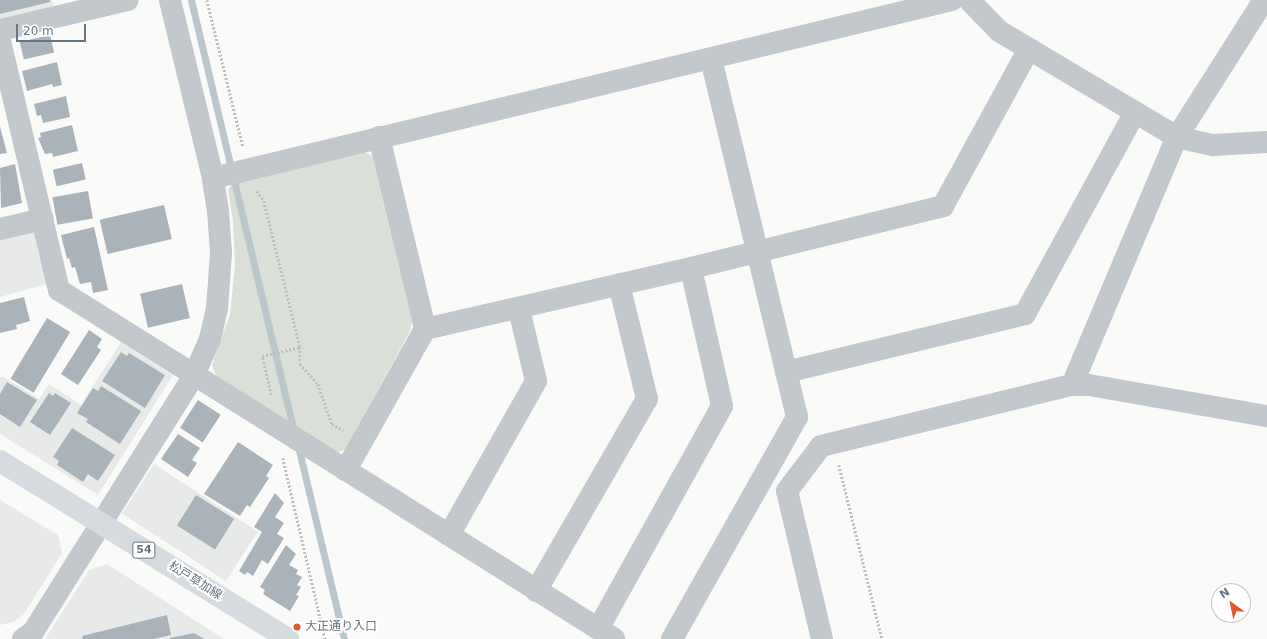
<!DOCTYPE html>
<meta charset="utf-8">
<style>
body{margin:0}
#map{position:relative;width:1267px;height:639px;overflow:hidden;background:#fafaf8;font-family:"DejaVu Sans","Noto Sans JP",sans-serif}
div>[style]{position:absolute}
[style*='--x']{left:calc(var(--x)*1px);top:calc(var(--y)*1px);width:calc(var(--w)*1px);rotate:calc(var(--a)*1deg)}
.built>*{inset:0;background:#e8e9e9;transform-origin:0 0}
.green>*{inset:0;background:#dadfd7}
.stream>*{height:7px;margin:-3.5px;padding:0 3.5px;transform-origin:3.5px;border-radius:3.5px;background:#bbc7cb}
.building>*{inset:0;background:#aab3b9;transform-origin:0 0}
.path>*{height:2.5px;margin-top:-1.25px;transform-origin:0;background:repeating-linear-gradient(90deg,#bbbfc2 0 2px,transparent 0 4px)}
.street>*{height:22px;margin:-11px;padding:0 11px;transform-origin:11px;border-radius:11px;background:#c3c8cc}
.primary>*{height:22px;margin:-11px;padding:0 11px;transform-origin:11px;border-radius:11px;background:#d6dbdf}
.dots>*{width:11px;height:11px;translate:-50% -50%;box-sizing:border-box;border:2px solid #fff;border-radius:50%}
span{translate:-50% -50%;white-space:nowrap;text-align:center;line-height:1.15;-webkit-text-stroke:4px #fff;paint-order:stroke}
.shield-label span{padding:1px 3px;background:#fff;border:1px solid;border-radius:3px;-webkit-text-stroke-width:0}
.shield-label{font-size:11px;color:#657683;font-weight:700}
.street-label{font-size:12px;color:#657683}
.poi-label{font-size:12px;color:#657683}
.left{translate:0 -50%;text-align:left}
.north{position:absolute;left:1211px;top:583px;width:40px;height:40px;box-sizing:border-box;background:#fff;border:1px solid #c1c8cd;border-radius:50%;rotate:327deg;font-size:11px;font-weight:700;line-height:16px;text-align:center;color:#657683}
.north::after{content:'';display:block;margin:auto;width:14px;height:18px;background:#e4572e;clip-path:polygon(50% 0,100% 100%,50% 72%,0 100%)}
.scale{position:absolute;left:16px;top:24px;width:70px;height:18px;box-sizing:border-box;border:2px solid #657683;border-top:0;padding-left:5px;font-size:12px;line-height:14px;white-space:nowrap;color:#657683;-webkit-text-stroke:3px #fff;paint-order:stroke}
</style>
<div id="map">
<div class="built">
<div style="clip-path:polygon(0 0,52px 0,54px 7px,0 20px)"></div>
<div style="clip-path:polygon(35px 230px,47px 284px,0 297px,0 238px)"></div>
<div style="clip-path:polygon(121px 342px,173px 375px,98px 495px,0 434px,0 377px,4px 377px,39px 399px,49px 384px,81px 405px)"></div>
<div style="left:154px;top:464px;width:124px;height:59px;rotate:33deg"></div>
<div style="clip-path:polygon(0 500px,58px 535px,62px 553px,24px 614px,13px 622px,0 625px)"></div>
<div style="clip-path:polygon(107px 564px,224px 639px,45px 639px,89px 570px)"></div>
</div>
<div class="green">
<div style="clip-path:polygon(363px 151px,372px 156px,412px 322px,409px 333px,345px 450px,335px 453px,217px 378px,212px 365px,230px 314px,235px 265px,233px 222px,228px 190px,233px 182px)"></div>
</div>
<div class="stream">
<div style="--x:191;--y:0;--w:444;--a:76.6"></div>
<div style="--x:298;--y:446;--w:198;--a:76.6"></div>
</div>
<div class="building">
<div style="clip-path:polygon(0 0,50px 0,50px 2px,0 14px)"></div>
<div style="left:50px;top:35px;width:18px;height:31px;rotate:77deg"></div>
<div style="clip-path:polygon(57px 62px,62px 85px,53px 87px,52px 84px,27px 91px,22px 71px)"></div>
<div style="clip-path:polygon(66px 96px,70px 117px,43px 123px,41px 115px,37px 116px,34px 104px)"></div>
<div style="clip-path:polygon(72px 125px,78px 151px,53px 157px,52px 153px,45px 154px,38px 138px,41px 137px,40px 133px)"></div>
<div style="clip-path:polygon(0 127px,7px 153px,0 154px)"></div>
<div style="left:82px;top:163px;width:17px;height:30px;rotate:77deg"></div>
<div style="clip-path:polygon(15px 164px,22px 203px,1px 208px,0 168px)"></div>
<div style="left:88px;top:191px;width:28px;height:36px;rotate:80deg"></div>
<div style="left:164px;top:205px;width:35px;height:66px;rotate:77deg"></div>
<div style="clip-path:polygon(94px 227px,108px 290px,93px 293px,91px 282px,80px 284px,75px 267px,72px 268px,69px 258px,67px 259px,61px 235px)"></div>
<div style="left:182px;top:284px;width:35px;height:43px;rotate:77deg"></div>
<div style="clip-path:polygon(24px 297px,30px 321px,16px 325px,17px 329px,0 333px,0 303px)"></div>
<div style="left:47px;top:318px;width:27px;height:71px;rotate:31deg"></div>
<div style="clip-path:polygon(89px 330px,102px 339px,97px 347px,101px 350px,78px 385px,61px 374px)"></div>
<div style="clip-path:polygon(121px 352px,127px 356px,129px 353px,165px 375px,145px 408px,102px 381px)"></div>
<div style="clip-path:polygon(7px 382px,37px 400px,20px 427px,0 414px,0 394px)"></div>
<div style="clip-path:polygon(101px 386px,141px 411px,120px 444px,86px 422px,88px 419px,77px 413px,93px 388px,98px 391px)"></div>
<div style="clip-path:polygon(49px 393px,53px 396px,55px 393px,71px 403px,50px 435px,30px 422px)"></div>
<div style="left:198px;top:400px;width:27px;height:33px;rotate:33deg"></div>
<div style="clip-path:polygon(72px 428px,115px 455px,98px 481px,88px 474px,83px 482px,57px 465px,59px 461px,53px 457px)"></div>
<div style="clip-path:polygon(178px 434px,200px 448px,192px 460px,197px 463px,188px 477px,161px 459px)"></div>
<div style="clip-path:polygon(238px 442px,273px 465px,266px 476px,269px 478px,250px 507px,247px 505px,240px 516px,204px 494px)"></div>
<div style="clip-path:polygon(275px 493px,284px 503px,275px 517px,284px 523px,277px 534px,284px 538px,268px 564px,262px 560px,253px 576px,247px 572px,245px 575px,239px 571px,262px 532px,254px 527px)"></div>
<div style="left:196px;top:495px;width:45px;height:36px;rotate:32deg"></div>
<div style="clip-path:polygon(286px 545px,296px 554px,289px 565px,298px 570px,296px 574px,302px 577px,297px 585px,301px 587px,296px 595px,299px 596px,290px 611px,263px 594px,265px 590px,260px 587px)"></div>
<div style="clip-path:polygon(167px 615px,171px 635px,154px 639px,83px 639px,82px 636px)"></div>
<div style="clip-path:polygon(194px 633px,204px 639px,170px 639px,170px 638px)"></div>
</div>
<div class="path">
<div style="--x:207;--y:0;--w:151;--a:76.2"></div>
<div style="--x:257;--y:191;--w:12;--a:55"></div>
<div style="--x:264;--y:201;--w:150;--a:76.1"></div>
<div style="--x:300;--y:347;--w:17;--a:90"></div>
<div style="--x:300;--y:364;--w:27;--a:48"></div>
<div style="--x:318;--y:384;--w:42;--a:70.7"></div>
<div style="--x:332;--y:424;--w:13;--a:29"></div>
<div style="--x:271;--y:395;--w:40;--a:-103"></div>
<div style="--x:262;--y:356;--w:39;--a:-13"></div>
<div style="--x:283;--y:458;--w:186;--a:76.9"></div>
<div style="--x:839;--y:465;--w:179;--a:76.1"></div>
</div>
<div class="street">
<div style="--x:969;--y:0;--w:43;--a:45.9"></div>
<div style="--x:999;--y:31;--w:207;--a:30.8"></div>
<div style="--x:1177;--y:137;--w:37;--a:13"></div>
<div style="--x:1213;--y:145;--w:54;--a:-3.2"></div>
<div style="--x:0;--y:30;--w:131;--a:-13.2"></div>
<div style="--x:0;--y:41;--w:256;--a:76.7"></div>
<div style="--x:59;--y:290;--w:339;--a:32.1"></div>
<div style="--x:379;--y:137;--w:197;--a:76.5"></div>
<div style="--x:425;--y:329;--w:162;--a:119.3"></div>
<div style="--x:346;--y:470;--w:317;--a:32.2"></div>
<div style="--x:213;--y:178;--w:760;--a:-13.54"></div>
<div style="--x:0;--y:229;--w:44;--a:-13.1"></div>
<div style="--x:425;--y:329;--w:273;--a:-12.9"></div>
<div style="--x:691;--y:268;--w:260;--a:-13.8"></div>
<div style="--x:943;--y:206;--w:179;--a:-61.3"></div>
<div style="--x:786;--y:372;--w:246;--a:-13.6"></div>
<div style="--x:1025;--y:314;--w:230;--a:-61.4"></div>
<div style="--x:1072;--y:385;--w:269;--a:-67.1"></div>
<div style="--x:1177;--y:137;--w:162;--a:-57.6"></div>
<div style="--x:449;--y:535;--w:177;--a:-60.5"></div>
<div style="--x:536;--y:381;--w:74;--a:-103.3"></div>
<div style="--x:536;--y:591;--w:222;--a:-60"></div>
<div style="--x:647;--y:399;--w:118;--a:-103.7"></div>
<div style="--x:598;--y:629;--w:255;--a:-60.9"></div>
<div style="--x:722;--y:406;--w:141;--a:-102.7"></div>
<div style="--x:23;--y:639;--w:12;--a:-35"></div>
<div style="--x:33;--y:632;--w:303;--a:-57.9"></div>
<div style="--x:194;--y:375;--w:39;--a:-66"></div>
<div style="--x:210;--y:339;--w:31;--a:-77"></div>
<div style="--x:217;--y:309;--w:56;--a:-85.9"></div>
<div style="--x:221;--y:253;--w:42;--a:-94.1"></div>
<div style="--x:218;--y:211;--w:33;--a:-99"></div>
<div style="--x:213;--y:178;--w:183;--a:-103.6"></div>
<div style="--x:672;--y:639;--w:255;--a:-60.6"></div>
<div style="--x:797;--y:417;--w:368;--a:-103.5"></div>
<div style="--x:822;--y:639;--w:152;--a:-103.3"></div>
<div style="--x:787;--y:491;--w:56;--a:-52.9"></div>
<div style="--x:821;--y:446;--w:258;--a:-13.7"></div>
<div style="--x:1072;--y:385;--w:17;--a:0"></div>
<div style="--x:1089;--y:385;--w:181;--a:9.9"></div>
</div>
<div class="primary">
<div style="--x:0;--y:461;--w:339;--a:31.7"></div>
</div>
<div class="dots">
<div style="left:297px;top:627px;background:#e4572e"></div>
</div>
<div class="shield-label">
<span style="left:144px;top:550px">54</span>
</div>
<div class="street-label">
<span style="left:195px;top:581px;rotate:32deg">松戸草加線</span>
</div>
<div class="poi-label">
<span class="left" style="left:305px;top:627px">大正通り入口</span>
</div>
<div class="north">N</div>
<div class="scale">20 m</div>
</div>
